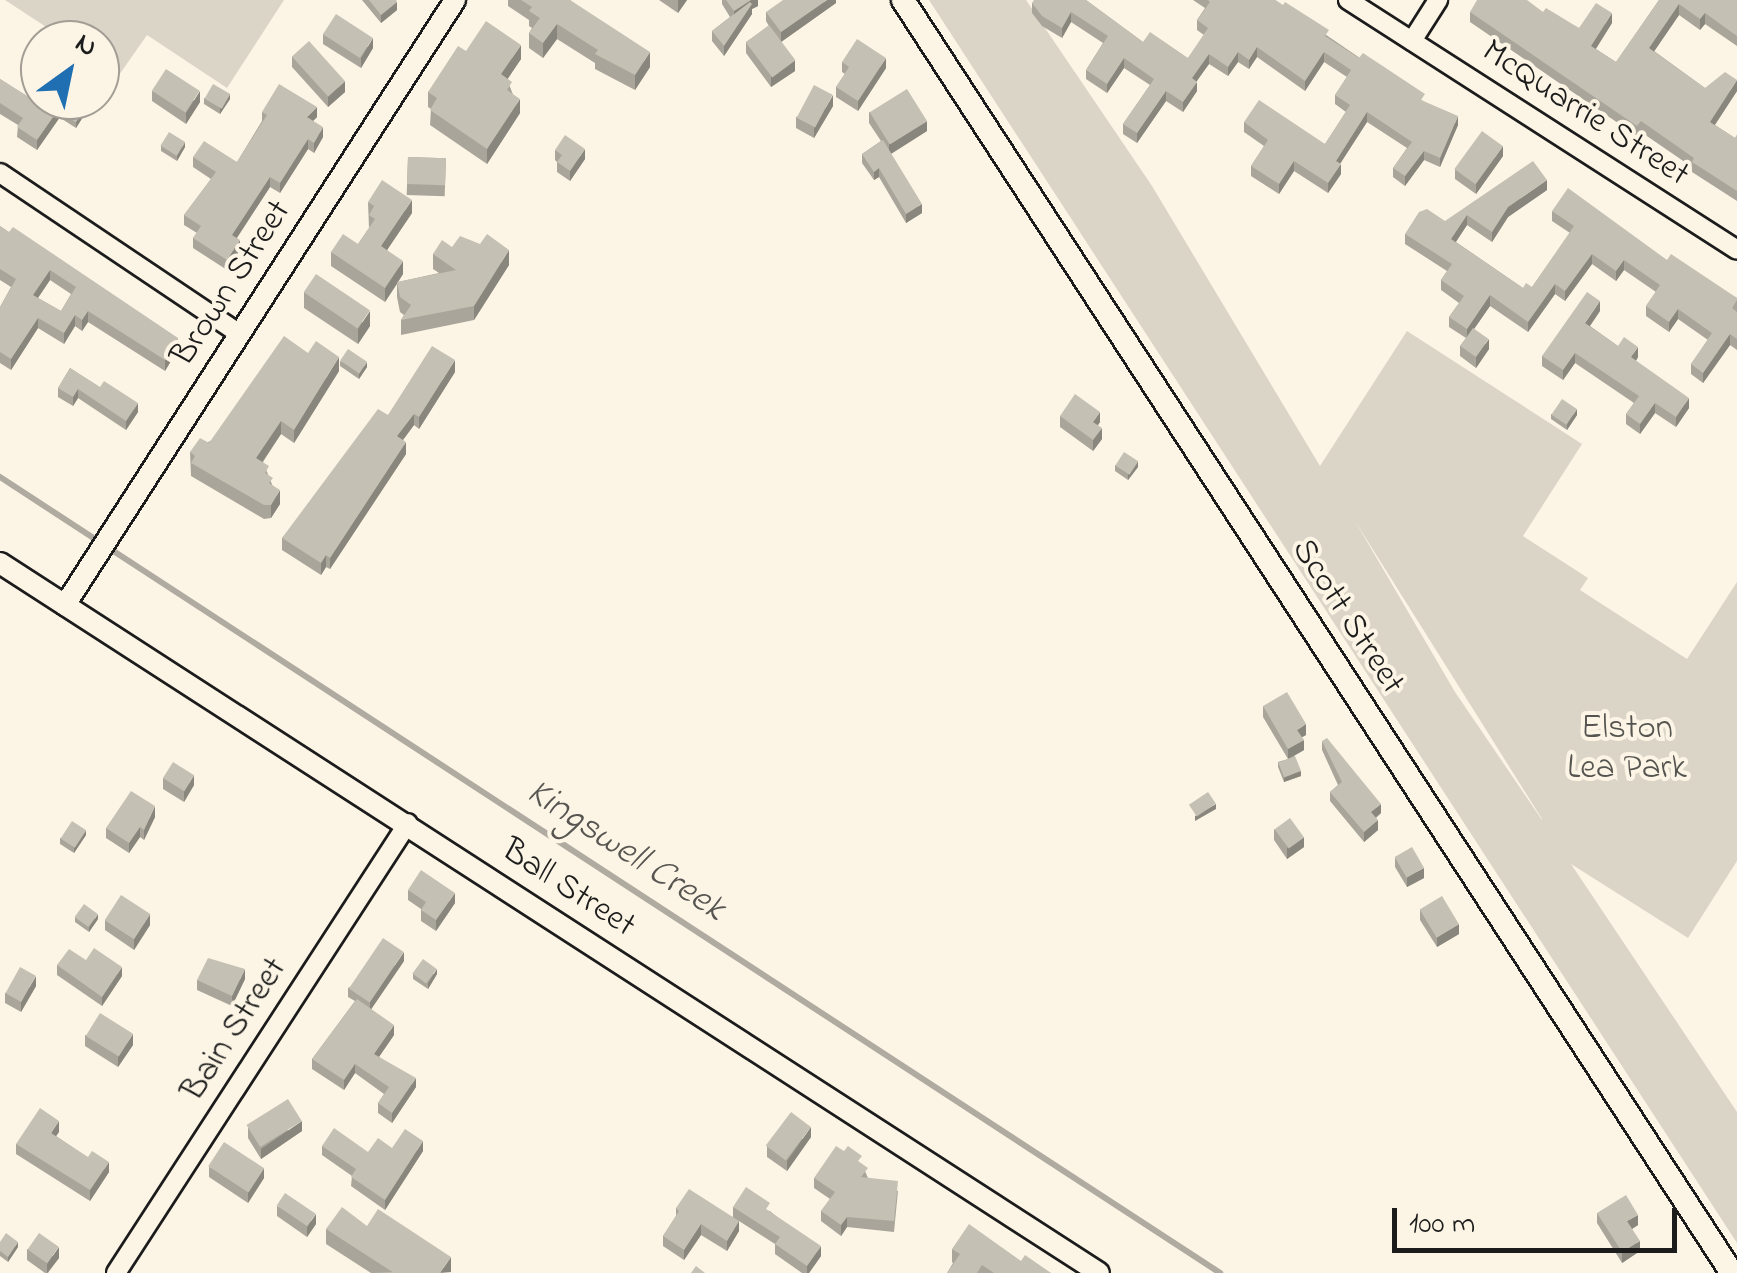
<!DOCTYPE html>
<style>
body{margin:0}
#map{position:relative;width:1737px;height:1273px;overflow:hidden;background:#fcf5e5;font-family:"Indie Flower",sans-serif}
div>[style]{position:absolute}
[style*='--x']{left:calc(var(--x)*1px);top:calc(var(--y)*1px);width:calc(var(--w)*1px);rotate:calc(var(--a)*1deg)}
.green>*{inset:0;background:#dbd5c8}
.stream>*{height:6px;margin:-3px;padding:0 3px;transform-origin:3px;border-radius:3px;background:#b0aba1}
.roads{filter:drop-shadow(2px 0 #1c1c1c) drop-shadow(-2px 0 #1c1c1c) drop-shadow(0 2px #1c1c1c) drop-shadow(0 -2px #1c1c1c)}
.minor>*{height:18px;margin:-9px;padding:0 9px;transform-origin:9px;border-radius:9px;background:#fcf5e5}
.tertiary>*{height:20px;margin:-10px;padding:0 10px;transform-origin:10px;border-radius:10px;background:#fcf5e5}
.secondary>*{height:22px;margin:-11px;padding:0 11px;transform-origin:11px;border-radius:11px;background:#fcf5e5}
.wall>*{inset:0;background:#a9a59a;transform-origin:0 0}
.shaded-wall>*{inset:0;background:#89867d}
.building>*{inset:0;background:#c4c0b3;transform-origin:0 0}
span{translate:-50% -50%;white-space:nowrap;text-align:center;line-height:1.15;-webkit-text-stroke:8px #fcf5e5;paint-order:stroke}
.street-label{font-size:35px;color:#1c1c1c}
.park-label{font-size:35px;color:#555450}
.water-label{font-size:38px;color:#575551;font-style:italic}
.north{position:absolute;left:20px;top:20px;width:100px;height:100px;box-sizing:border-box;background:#fcf5e5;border:2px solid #a29e95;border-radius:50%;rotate:33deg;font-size:28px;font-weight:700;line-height:40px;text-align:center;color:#1c1c1c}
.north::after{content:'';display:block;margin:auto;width:35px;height:45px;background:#1f6fb2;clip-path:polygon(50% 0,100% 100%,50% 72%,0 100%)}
.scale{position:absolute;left:1392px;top:1208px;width:285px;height:45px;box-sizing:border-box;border:5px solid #1c1c1c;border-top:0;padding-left:12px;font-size:30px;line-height:35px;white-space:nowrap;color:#1c1c1c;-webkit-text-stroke:8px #fcf5e5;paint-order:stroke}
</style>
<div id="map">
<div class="green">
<div style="clip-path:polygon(5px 0,284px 0,227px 88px,147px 35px,119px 75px,100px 62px,100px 40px,66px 40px)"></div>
<div style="clip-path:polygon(evenodd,929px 0,1026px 0,1152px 186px,1320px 466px,1407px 331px,1582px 444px,1523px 536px,1588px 578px,1580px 590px,1687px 659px,1737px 582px,1737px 861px,1688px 938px,1571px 864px,1737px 1112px,1737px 1243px,929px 0,1355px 521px,1542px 819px,1542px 820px,1455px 692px,1355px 521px)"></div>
</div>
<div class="stream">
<div style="--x:0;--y:477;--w:1457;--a:33.12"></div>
</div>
<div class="roads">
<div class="minor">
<div style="--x:1348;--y:0;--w:462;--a:32.7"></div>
<div style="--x:1412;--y:41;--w:49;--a:-57.6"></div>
<div style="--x:0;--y:173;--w:287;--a:33.9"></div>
<div style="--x:116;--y:1273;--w:536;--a:-57.02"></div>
</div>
<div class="tertiary">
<div style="--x:0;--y:563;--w:1308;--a:32.86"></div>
<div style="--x:65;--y:605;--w:720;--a:-57.19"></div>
</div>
<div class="secondary">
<div style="--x:903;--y:0;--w:1519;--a:56.93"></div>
</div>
</div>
<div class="wall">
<div style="clip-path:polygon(362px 0,396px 0,397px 10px,381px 23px)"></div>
<div style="clip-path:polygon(508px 0,570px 0,650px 67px,635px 90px,595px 69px,595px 63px,557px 39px,543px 58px,529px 48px,529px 33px,532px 28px,529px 26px,529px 20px,508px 6px)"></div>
<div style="clip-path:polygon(659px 0,687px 0,678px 13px)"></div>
<div style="clip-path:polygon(722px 0,758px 0,758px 6px,752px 9px,752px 14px,724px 56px,712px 41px,712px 31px,730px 17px,722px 4px)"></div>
<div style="clip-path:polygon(836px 0,836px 3px,781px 42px,795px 71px,771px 87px,746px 53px,746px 42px,769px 26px,766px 21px,766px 12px)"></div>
<div style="clip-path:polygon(1086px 0,1143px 42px,1188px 58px,1204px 35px,1197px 30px,1197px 20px,1205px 8px,1193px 0,1275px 0,1458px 125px,1440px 167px,1424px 160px,1405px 186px,1393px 177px,1393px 168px,1407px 148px,1367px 122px,1340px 164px,1341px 174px,1328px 193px,1294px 171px,1279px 194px,1251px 176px,1251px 166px,1264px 146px,1244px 132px,1244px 122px,1325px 144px,1346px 112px,1335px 104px,1335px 95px,1347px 77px,1324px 62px,1305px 91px,1257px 57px,1249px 69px,1238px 62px,1228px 76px,1209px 64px,1196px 81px,1197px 91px,1183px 112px,1166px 101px,1137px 143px,1123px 134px,1123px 124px,1150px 85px,1124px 68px,1107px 93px,1086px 79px,1086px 70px,1103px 43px,1071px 22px,1062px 38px,1042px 26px,1032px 13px,1032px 3px)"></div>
<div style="clip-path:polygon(1659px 0,1737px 0,1737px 46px,1705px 24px,1700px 30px,1679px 15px,1654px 51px,1705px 88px,1737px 91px,1715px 125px,1735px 138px,1737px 135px,1737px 201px,1692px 172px,1692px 167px,1641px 132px,1637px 136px,1470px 22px,1470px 12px,1543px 12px,1579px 28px,1612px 23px,1596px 49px,1616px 62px)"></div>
<div style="clip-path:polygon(323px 34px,373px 48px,361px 68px,323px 44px)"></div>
<div style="clip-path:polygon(466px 51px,521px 59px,507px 79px,520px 113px,487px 164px,430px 125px,431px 109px,428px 107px,428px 92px)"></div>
<div style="clip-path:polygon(292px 56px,345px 92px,328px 107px,292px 67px)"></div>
<div style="clip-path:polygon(842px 62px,886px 68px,858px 111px,836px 97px,836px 87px,845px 74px,842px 72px)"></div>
<div style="clip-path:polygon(0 79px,60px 117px,37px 150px,17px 137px,18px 125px,0 114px)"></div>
<div style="clip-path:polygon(152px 91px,200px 102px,186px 124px,152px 101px)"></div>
<div style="clip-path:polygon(204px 98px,230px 99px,220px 114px,204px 104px)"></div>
<div style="clip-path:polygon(833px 106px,814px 138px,796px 128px,796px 117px)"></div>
<div style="clip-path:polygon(88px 109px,76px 128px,62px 119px,62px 114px)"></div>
<div style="clip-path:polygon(262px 112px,317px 117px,313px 121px,323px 137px,314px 153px,308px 149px,280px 193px,270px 187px,237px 238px,240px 250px,227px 270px,193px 248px,193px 238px,197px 233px,184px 225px,184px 215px,211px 179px,193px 167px,193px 157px,237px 162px,262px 121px)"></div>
<div style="clip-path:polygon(869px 112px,927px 131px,891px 154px,922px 213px,906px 223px,879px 177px,874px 180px,862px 163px,862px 154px,881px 141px,869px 123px)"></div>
<div style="clip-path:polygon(161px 146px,185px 147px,177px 161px,161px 151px)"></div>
<div style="clip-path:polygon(555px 150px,585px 159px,570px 181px,557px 172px,557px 162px,555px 160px)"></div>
<div style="clip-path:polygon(1503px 156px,1476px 194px,1455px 179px,1455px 169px)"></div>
<div style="left:408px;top:157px;width:38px;height:38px;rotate:2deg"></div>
<div style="clip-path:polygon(1547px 190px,1508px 217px,1492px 242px,1467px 225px,1456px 242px,1523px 288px,1532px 287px,1570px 233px,1552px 221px,1552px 211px,1667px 260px,1737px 298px,1737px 350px,1730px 345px,1703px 383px,1691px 374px,1691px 364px,1708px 340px,1678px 319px,1669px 332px,1646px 316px,1646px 306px,1656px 292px,1624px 270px,1616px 281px,1592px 264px,1565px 301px,1555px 294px,1528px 332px,1490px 306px,1474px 329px,1489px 349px,1476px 368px,1460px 356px,1460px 346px,1466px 338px,1449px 327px,1449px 317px,1459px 303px,1441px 290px,1441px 280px,1447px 271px,1405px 244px,1405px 234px)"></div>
<div style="clip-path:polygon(368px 202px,412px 213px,387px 250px,403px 274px,398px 282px,439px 273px,433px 269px,433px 254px,452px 247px,509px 265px,474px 320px,401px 335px,401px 320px,404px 315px,400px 312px,397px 297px,397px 284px,385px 302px,331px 266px,331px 252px,358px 244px,369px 228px)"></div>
<div style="clip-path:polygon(evenodd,0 226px,178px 349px,165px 371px,88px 322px,82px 331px,75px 326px,64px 344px,38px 328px,11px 370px,0 363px,0 307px,11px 287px,0 280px,0 226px,50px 280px,71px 294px,61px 311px,38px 298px,50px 280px)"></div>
<div style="clip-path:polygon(304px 292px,370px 326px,358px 344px,304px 308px)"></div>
<div style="clip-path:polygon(1600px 311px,1590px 326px,1618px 346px,1638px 357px,1636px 361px,1689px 408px,1676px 427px,1655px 413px,1640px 434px,1626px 424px,1626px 414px,1634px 403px,1575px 363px,1563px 380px,1542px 366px,1542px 356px)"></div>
<div style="clip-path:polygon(340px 361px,367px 367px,359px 379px,340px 366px)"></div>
<div style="clip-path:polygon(70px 368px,138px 412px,126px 430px,78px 398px,73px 406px,58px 397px,58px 388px)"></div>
<div style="clip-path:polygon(339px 371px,294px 443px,281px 434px,263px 462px,280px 504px,271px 518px,264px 519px,191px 476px,190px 452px)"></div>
<div style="clip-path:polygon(455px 372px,419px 429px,414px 425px,403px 440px,406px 454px,330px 569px,326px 567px,321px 575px,282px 550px,282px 538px,388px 415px)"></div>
<div style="clip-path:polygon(1551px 414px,1577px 415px,1567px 430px,1551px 419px)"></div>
<div style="clip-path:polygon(1060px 416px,1100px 422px,1098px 425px,1102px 439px,1093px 451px,1060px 427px)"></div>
<div style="clip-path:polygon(1115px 465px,1138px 467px,1128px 480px,1115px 471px)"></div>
<div style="clip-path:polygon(1263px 706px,1306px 735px,1302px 737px,1304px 750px,1294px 756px,1301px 776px,1284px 782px,1278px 767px,1278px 762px,1288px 759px,1263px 717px)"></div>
<div style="clip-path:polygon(1322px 741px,1381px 813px,1376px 818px,1378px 830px,1364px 842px,1330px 801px,1330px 792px,1338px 785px,1322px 750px)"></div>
<div style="clip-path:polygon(163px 778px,194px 785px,184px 802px,163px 789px)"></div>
<div style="clip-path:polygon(155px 817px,144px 840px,140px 837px,129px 853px,106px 838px,106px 828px)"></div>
<div style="clip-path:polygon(1274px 829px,1304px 847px,1287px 859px,1274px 840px)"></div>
<div style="clip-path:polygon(86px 835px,74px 853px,60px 844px,60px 838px)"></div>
<div style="clip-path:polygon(1395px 857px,1424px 878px,1407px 887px,1395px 867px)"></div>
<div style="clip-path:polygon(408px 890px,455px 903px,436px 931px,421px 921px,421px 909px,408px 900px)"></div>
<div style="clip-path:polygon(1420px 909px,1459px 934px,1437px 947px,1420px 920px)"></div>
<div style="clip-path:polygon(75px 917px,98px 919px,89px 932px,75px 922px)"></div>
<div style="clip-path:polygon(105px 920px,150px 925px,134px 950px,105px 930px)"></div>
<div style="clip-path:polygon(86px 960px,122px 976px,102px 1006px,57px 975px,57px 965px)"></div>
<div style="clip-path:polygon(404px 961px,371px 1009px,394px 1035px,379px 1057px,416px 1087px,392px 1123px,378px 1113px,378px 1103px,384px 1094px,355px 1073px,344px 1090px,312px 1069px,312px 1059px,355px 1001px,348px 997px,348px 988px)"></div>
<div style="clip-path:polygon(413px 974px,437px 974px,428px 989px,413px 979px)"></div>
<div style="clip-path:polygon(245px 979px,232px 1006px,197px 990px,197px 980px)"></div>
<div style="clip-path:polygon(36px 986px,21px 1012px,5px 1003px,5px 993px)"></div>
<div style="clip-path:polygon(85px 1035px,133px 1045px,118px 1067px,85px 1046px)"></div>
<div style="clip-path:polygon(248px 1128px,302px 1131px,261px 1159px,248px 1138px)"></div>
<div style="clip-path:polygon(59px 1132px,56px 1136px,109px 1172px,90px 1201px,16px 1154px,16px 1144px)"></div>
<div style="clip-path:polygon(811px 1137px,787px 1171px,767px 1157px,767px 1146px)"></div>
<div style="clip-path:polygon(322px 1146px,368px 1152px,392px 1148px,423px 1151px,385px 1210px,351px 1186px,352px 1176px,322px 1155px)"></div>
<div style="clip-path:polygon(862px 1164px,868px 1178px,898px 1191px,894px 1232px,847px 1227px,841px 1236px,821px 1221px,821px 1211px,830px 1199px,814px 1188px,814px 1178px)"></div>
<div style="clip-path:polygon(209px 1167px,264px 1178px,248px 1203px,209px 1177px)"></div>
<div style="clip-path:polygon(277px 1206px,316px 1224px,307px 1237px,277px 1216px)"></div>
<div style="clip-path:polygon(733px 1207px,770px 1211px,821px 1256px,809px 1273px,802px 1273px,775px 1254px,775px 1244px,739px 1221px,739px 1231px,727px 1251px,701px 1235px,684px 1260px,663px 1246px,663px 1236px,676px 1216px,676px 1208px,733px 1217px)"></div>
<div style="clip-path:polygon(1597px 1213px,1638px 1225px,1632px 1229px,1640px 1251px,1622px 1263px,1597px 1223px)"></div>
<div style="clip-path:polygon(367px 1226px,451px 1272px,371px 1273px,326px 1244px,326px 1229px)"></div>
<div style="clip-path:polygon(0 1242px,18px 1247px,8px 1262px,0 1256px)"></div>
<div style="clip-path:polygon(27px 1249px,59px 1258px,48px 1273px,45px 1273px,27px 1260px)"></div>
<div style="clip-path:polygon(952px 1249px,1021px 1261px,1051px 1273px,947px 1273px,953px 1263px,952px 1262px)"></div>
</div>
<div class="shaded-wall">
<div style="clip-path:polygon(678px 0,687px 0,678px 13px)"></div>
<div style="clip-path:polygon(751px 0,758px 0,758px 6px,752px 9px,752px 14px,724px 56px,724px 46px,734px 22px,734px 11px)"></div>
<div style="clip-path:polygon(827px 0,836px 0,836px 3px,781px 42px,781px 32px)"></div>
<div style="clip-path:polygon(397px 2px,397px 10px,381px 23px,381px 15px)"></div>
<div style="clip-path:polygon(1679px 4px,1679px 15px,1649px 59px,1649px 48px)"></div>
<div style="clip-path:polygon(1071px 12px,1071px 22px,1062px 38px,1062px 28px)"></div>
<div style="clip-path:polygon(1612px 13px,1612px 23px,1591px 56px,1591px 46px)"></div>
<div style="clip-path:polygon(1705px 13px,1705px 24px,1700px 30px,1700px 19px)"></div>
<div style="clip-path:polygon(557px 24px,557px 39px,543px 58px,543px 43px)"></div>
<div style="clip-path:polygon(373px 38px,373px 48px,361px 68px,361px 58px)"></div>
<div style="clip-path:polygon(521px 45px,521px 59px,501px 89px,501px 74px)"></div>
<div style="clip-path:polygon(1257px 47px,1257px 57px,1249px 69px,1249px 60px)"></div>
<div style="clip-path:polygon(650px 52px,650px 67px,635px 90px,635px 75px)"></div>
<div style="clip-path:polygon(1238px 52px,1238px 62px,1228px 76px,1228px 67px)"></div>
<div style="clip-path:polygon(1324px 52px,1324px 62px,1305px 91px,1305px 81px)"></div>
<div style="clip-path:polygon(1209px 54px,1209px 64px,1192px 88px,1192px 78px)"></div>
<div style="clip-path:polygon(886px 58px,886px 68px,858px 111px,858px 101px)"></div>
<div style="clip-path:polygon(1124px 58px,1124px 68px,1107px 93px,1107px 84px)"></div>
<div style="clip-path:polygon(795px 60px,795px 71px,771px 87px,771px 77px)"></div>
<div style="clip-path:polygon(1737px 80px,1737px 91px,1710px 132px,1710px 122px)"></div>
<div style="clip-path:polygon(345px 81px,345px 92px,328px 107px,328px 97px)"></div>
<div style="clip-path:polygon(1197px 82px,1197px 91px,1183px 112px,1183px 102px)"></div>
<div style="clip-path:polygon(200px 91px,200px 102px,186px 124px,186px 113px)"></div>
<div style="clip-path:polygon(1166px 91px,1166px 101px,1137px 143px,1137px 133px)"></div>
<div style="clip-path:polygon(230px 94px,230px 99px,220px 114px,220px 109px)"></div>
<div style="clip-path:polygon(833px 95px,833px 106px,814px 138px,814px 128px)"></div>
<div style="clip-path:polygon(520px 99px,520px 113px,487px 164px,487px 149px)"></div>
<div style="clip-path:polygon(88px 103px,88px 109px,76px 128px,76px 122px)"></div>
<div style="clip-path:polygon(60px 107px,60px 117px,37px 150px,37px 140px)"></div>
<div style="clip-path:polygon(317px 107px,317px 117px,307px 127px,307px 117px)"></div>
<div style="clip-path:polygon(1367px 112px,1367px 122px,1336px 170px,1336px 161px)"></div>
<div style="clip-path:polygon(1458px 116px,1458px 125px,1440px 167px,1440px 158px)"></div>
<div style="clip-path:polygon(927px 121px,927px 131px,889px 155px,889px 144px)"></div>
<div style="clip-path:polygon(323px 127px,323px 137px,314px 153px,314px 143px)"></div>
<div style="clip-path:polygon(308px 139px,308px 149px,280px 193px,280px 183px)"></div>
<div style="clip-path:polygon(185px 142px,185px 147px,177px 161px,177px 156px)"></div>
<div style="clip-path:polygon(1503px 146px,1503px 156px,1476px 194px,1476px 184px)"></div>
<div style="clip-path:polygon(585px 149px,585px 159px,570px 181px,570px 171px)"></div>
<div style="clip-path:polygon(1424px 151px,1424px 160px,1405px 186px,1405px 176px)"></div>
<div style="clip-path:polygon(1294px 161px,1294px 171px,1279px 194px,1279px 184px)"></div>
<div style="clip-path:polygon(1341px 164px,1341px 174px,1328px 193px,1328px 183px)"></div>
<div style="clip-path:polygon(879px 168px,879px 177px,874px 180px,874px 172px)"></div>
<div style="clip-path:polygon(270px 177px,270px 187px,232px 245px,232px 235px)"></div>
<div style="clip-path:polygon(1547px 180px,1547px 190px,1508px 217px,1492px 242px,1492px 232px,1508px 207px)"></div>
<div style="clip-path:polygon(412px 200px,412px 213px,381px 259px,381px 246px)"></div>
<div style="clip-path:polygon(922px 204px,922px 213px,906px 223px,906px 214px)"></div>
<div style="clip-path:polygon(1467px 215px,1467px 225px,1451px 249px,1451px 239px)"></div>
<div style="clip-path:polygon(240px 240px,240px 250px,227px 270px,227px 260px)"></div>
<div style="clip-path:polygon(509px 250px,509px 265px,474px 320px,474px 306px)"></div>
<div style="clip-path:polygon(1592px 254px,1592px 264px,1565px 301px,1565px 291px)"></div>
<div style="clip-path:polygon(1624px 260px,1624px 270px,1616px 281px,1616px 271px)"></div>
<div style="clip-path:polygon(403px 261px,403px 274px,385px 302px,385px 288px)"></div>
<div style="clip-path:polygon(50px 270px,50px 280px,33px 305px,33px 295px)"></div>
<div style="clip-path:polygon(1555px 284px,1555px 294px,1528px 332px,1528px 322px)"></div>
<div style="clip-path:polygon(1490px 295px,1490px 306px,1467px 339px,1467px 329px)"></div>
<div style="clip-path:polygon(1600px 301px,1600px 311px,1585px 333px,1585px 323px)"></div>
<div style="clip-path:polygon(1678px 309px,1678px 319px,1669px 332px,1669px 322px)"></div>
<div style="clip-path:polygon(88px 311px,88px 322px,82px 331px,82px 320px)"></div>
<div style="clip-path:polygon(370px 311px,370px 326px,358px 344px,358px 329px)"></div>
<div style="clip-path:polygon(75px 315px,75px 326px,64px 344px,64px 333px)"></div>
<div style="clip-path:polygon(38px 318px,38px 328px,11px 370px,11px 359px)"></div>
<div style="clip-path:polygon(1730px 334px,1730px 345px,1703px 383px,1703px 373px)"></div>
<div style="clip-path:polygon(178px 338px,178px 349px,165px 371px,165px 360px)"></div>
<div style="clip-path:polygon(1489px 339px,1489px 349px,1476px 368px,1476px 357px)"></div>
<div style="clip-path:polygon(1638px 347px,1638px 357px,1631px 368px,1631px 357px)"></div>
<div style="clip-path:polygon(1575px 353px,1575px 363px,1563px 380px,1563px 370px)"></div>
<div style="clip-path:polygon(339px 357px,339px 371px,294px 443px,294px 430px)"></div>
<div style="clip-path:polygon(455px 360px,455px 372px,419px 429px,419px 417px)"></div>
<div style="clip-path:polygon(367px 362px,367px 367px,359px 379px,359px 374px)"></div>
<div style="clip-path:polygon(78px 389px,78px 398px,73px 406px,73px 397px)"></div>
<div style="clip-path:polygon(1689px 398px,1689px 408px,1676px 427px,1676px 417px)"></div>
<div style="clip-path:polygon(138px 403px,138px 412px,126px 430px,126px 421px)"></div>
<div style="clip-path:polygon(1655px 403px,1655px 413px,1640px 434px,1640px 424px)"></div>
<div style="clip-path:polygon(1577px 409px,1577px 415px,1567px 430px,1567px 424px)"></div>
<div style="clip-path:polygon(1100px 412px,1100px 422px,1093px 432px,1093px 422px)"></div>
<div style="clip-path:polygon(414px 414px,414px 425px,397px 448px,397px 436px)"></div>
<div style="clip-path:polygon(281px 421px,281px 434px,256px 471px,256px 458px)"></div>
<div style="clip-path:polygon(1102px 428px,1102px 439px,1093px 451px,1093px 440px)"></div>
<div style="clip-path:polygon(406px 442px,406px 454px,330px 569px,330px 558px)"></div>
<div style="clip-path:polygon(1138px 461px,1138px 467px,1128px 480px,1128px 475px)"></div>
<div style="clip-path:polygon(280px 490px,280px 504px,271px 518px,271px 505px)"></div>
<div style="clip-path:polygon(326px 555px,326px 567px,321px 575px,321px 563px)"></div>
<div style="clip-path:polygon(1306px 724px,1306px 735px,1297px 740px,1297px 730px)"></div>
<div style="clip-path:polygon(1304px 740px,1304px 750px,1288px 759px,1288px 749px)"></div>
<div style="clip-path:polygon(1301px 771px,1301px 776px,1284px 782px,1284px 777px)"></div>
<div style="clip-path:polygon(194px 775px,194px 785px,184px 802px,184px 792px)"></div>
<div style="clip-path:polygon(1216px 804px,1216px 809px,1195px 821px,1195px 816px)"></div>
<div style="clip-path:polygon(1381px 804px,1381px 813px,1371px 821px,1371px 812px)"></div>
<div style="clip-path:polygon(155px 806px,155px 817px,144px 840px,144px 830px)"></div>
<div style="clip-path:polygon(1378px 820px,1378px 830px,1364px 842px,1364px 832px)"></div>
<div style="clip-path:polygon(140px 827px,140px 837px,129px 853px,129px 843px)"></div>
<div style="clip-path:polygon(86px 830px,86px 835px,74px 853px,74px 847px)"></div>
<div style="clip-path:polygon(1304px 837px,1304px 847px,1287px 859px,1287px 848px)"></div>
<div style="clip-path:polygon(1424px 868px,1424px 878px,1407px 887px,1407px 877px)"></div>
<div style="clip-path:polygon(455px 893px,455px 903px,436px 931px,436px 920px)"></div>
<div style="clip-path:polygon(98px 914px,98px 919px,89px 932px,89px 927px)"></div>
<div style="clip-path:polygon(150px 914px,150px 925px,134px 950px,134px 939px)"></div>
<div style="clip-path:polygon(1459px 924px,1459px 934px,1437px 947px,1437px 937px)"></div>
<div style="clip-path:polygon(404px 952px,404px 961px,370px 1011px,370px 1002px)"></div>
<div style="clip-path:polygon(122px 967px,122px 976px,102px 1006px,102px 997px)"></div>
<div style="clip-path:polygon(245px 969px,245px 979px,232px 1006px,232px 996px)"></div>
<div style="clip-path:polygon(437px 969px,437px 974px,428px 989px,428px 983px)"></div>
<div style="clip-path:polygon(36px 976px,36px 986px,21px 1012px,21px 1002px)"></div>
<div style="clip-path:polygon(394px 1025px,394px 1035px,374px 1064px,374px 1054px)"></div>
<div style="clip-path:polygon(133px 1034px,133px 1045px,118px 1067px,118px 1057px)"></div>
<div style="clip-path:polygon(355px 1064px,355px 1073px,344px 1090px,344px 1080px)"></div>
<div style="clip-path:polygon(416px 1078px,416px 1087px,392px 1123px,392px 1113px)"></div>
<div style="clip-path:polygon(59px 1121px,59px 1132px,51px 1143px,51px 1133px)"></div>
<div style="clip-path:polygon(302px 1121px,302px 1131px,261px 1159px,261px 1149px)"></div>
<div style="clip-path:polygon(811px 1127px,811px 1137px,787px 1171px,787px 1161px)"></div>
<div style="clip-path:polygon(423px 1141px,423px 1151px,385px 1210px,385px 1200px)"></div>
<div style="clip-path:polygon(109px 1162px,109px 1172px,90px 1201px,90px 1190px)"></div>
<div style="clip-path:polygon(264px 1168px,264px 1178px,248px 1203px,248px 1192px)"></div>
<div style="clip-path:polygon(316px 1214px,316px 1224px,307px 1237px,307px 1227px)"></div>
<div style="clip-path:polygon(1638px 1215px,1638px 1225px,1627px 1232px,1627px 1221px)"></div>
<div style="clip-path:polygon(847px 1217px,847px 1227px,841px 1236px,841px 1225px)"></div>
<div style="clip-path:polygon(739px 1221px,739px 1231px,727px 1251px,727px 1241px)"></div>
<div style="clip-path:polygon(701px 1224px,701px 1235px,684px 1260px,684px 1250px)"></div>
<div style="clip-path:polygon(1640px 1241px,1640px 1251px,1622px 1263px,1622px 1252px)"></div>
<div style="clip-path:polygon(18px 1242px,18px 1247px,8px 1262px,8px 1257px)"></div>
<div style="clip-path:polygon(821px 1246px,821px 1256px,809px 1273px,807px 1273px,807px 1266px)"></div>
<div style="clip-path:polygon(59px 1247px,59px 1258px,47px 1273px,47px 1264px)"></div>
<div style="clip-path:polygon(451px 1257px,451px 1272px,440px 1273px)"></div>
</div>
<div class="building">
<div style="clip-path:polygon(369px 0,396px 0,397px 2px,381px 15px)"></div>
<div style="clip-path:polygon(521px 0,570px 0,650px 52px,635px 75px,595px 54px,598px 50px,557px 24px,543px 43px,529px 33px,540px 18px,529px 11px,532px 7px)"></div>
<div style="clip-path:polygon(726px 0,751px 0,734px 11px)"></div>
<div style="clip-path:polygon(783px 0,827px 0,781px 32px,766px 12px)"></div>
<div style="clip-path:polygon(1034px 0,1086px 0,1143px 42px,1150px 32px,1188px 58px,1208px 28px,1197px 20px,1210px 2px,1208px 0,1275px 0,1283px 5px,1285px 2px,1329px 30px,1325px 36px,1359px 58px,1363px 53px,1425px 94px,1421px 100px,1458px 116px,1440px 158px,1424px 151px,1405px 176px,1393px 168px,1412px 142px,1367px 112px,1336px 161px,1341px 164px,1328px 183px,1294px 161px,1279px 184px,1251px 166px,1268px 140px,1244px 122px,1259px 100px,1325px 144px,1350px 105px,1335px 95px,1351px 70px,1324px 52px,1305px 81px,1257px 47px,1249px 60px,1238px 52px,1228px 67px,1209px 54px,1192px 78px,1197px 82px,1183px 102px,1166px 91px,1137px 133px,1123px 124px,1154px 79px,1124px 58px,1107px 84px,1086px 70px,1108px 36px,1071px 12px,1062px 28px,1042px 16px,1032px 3px)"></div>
<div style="clip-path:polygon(1477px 0,1527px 0,1543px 12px,1546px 8px,1579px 28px,1596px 3px,1612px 13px,1591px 46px,1616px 62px,1659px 0,1737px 0,1737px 36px,1705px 13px,1700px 19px,1679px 4px,1649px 48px,1705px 88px,1725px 72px,1737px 80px,1710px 122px,1735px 138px,1737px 135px,1737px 191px,1692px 162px,1694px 158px,1641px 121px,1637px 126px,1470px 12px)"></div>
<div style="clip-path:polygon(750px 2px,752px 4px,724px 46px,712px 31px)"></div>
<div style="left:336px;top:14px;width:44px;height:24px;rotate:33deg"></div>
<div style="clip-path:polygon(486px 21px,521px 45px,501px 74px,512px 82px,507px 90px,520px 99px,487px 149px,430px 110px,437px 98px,428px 92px,458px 46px,466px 51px)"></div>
<div style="left:769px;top:25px;width:44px;height:29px;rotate:53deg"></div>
<div style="clip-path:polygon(857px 39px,886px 58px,858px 101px,836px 87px,849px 67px,842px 62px)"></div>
<div style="left:309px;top:41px;width:54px;height:23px;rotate:48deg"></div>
<div style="clip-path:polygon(40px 49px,40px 64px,33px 60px)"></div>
<div style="left:166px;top:69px;width:40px;height:26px;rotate:33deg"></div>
<div style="clip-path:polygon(0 79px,35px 101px,40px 93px,40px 100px,50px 100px,60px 107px,37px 140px,17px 127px,23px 118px,0 103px)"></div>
<div style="left:213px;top:84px;width:20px;height:17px;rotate:30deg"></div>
<div style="clip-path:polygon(279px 84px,317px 107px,307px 117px,323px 127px,314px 143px,308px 139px,280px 183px,270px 177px,232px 235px,240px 240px,227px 260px,193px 238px,201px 226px,184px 215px,216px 172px,193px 157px,204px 141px,237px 162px,267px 115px,262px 112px)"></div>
<div style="left:814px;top:85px;width:21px;height:37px;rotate:28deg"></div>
<div style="left:907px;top:89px;width:38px;height:44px;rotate:58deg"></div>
<div style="clip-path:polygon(70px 100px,82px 100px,88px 103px,76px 122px,62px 114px)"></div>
<div style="left:1482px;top:131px;width:26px;height:47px;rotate:36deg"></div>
<div style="left:169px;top:132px;width:19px;height:16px;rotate:32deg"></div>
<div style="clip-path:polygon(565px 135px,585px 149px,570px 171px,557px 162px,562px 155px,555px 150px)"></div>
<div style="clip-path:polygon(883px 140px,922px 204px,906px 214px,879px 168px,874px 172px,862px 154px)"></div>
<div style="left:408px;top:157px;width:38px;height:27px;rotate:2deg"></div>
<div style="clip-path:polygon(1533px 161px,1547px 180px,1508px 207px,1492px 232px,1467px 215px,1451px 239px,1523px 288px,1526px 283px,1532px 287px,1574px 226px,1552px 211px,1568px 188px,1667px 260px,1671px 254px,1737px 298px,1737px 300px,1732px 308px,1737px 312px,1737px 339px,1730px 334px,1703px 373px,1691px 364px,1712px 333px,1678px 309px,1669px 322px,1646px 306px,1660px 285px,1624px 260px,1616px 271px,1592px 254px,1565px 291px,1555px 284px,1528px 322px,1490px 295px,1467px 329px,1449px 317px,1464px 296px,1441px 280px,1452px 264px,1405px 234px,1419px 212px,1427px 209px,1445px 221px)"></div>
<div style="clip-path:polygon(382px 180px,412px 200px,381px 246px,403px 261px,385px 288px,331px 252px,343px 234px,358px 244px,375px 219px,369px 215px,374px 206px,368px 202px)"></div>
<div style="clip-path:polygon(evenodd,0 226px,9px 232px,13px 227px,178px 338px,165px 360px,88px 311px,82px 320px,75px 315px,64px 333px,38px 318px,11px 359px,0 352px,0 307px,16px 279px,0 269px,0 226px,50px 270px,76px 287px,61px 311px,33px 295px,50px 270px)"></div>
<div style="clip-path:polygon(487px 234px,509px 250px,474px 306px,401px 320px,411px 305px,400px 297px,397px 282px,456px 270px,433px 254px,442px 240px,452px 247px,460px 236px,480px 244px)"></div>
<div style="left:316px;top:274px;width:65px;height:22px;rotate:34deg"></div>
<div style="clip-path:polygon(1587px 292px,1600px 301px,1585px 323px,1618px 346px,1624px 337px,1638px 347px,1631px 357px,1689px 398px,1676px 417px,1655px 403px,1640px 424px,1626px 414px,1639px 396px,1575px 353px,1563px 370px,1542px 356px)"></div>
<div style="left:1473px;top:328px;width:19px;height:22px;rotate:35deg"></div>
<div style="clip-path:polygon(284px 336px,308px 353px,316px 341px,339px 357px,294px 430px,281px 421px,256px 458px,269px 466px,265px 473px,273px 478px,269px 483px,280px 490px,271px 505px,264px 505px,191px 463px,195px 456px,190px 452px,200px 438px,209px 443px)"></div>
<div style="clip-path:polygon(432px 346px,455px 360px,419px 417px,414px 414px,397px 436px,406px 442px,330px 558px,326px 555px,321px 563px,282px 538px,378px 409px,388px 415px)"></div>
<div style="left:348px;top:349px;width:23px;height:14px;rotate:34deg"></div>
<div style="clip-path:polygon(70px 368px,100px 387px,104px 381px,138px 403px,126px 421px,78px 389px,73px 397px,58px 388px)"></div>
<div style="clip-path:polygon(1075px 394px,1100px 412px,1093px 422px,1102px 428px,1093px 440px,1060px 416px)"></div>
<div style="left:1562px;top:399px;width:18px;height:19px;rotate:34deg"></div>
<div style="left:1124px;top:452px;width:17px;height:16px;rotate:33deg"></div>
<div style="clip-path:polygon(1287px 692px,1306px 724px,1297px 730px,1304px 740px,1288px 749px,1263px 706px)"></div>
<div style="clip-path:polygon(1327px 738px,1381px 804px,1371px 812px,1378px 820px,1364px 832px,1330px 792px,1342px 782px,1322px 741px)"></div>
<div style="left:1295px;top:756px;width:16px;height:18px;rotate:68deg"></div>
<div style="left:173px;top:762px;width:25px;height:19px;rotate:32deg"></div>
<div style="clip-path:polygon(131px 791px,155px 806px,144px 830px,140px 827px,129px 843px,106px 828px)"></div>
<div style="left:1208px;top:792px;width:14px;height:23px;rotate:56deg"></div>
<div style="left:1290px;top:818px;width:24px;height:19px;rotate:54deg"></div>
<div style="left:72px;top:821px;width:17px;height:21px;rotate:33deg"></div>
<div style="left:1412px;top:847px;width:24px;height:20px;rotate:60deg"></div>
<div style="clip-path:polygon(421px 870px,455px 893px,436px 920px,421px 910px,426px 902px,408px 890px)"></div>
<div style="left:121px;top:895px;width:35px;height:30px;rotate:33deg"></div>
<div style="left:1442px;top:896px;width:33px;height:26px;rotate:59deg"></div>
<div style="left:84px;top:904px;width:17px;height:16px;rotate:36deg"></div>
<div style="left:383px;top:938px;width:25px;height:61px;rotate:34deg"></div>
<div style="clip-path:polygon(94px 948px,122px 967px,102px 997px,57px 965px,69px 949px,86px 960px)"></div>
<div style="clip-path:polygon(208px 958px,245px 969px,232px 996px,197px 980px)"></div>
<div style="left:423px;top:959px;width:17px;height:18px;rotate:36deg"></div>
<div style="left:20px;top:967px;width:18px;height:30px;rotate:29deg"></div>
<div style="clip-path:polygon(357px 999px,394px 1025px,374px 1054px,416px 1078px,392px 1113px,378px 1103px,389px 1087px,355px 1064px,344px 1080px,312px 1059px)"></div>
<div style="left:100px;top:1013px;width:39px;height:27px;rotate:32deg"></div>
<div style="left:288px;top:1099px;width:26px;height:49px;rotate:58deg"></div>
<div style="clip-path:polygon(40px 1108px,59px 1121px,51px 1133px,88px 1157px,92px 1151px,109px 1162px,90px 1190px,16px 1144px)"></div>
<div style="left:791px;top:1112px;width:25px;height:42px;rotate:37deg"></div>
<div style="clip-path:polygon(334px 1128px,368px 1152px,378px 1138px,392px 1148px,405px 1129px,423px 1141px,385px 1200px,351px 1177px,356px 1169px,322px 1146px)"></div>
<div style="left:224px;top:1142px;width:48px;height:29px;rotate:33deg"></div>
<div style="clip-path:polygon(836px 1146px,844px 1151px,848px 1146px,862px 1156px,858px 1161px,868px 1168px,861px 1177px,898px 1181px,894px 1221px,847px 1217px,841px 1225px,821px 1211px,835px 1192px,814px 1178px)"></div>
<div style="clip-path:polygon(746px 1187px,770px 1203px,766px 1209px,821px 1246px,807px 1266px,775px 1244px,780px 1237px,733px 1207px)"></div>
<div style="clip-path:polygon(689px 1189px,739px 1221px,727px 1241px,701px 1224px,684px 1250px,663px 1236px,679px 1211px,676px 1208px)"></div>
<div style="left:285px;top:1193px;width:37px;height:15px;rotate:34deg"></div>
<div style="clip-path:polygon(1626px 1195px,1638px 1215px,1627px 1221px,1640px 1241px,1622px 1252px,1597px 1213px)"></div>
<div style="clip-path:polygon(342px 1207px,367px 1226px,378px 1209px,451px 1257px,440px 1273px,394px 1273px,326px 1229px)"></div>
<div style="clip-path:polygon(969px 1224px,1021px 1261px,1025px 1255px,1051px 1273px,994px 1273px,982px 1265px,977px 1273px,947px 1273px,960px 1254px,952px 1249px)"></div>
<div style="clip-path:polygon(6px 1233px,18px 1242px,8px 1257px,0 1251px,0 1242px)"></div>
<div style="left:39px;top:1233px;width:24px;height:20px;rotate:35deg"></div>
<div style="clip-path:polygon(696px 1266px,705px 1273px,691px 1273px)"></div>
</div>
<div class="street-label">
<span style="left:1585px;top:114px;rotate:33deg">McQuarrie Street</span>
<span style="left:232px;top:284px;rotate:-57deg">Brown Street</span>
<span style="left:1347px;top:617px;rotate:57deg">Scott Street</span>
<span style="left:568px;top:889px;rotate:33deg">Ball Street</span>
<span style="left:235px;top:1030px;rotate:-57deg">Bain Street</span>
</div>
<div class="park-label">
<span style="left:1627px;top:749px">Elston<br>Lea Park</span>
</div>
<div class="water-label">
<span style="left:625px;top:852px;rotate:33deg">Kingswell Creek</span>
</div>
<div class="north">N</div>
<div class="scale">100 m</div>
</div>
